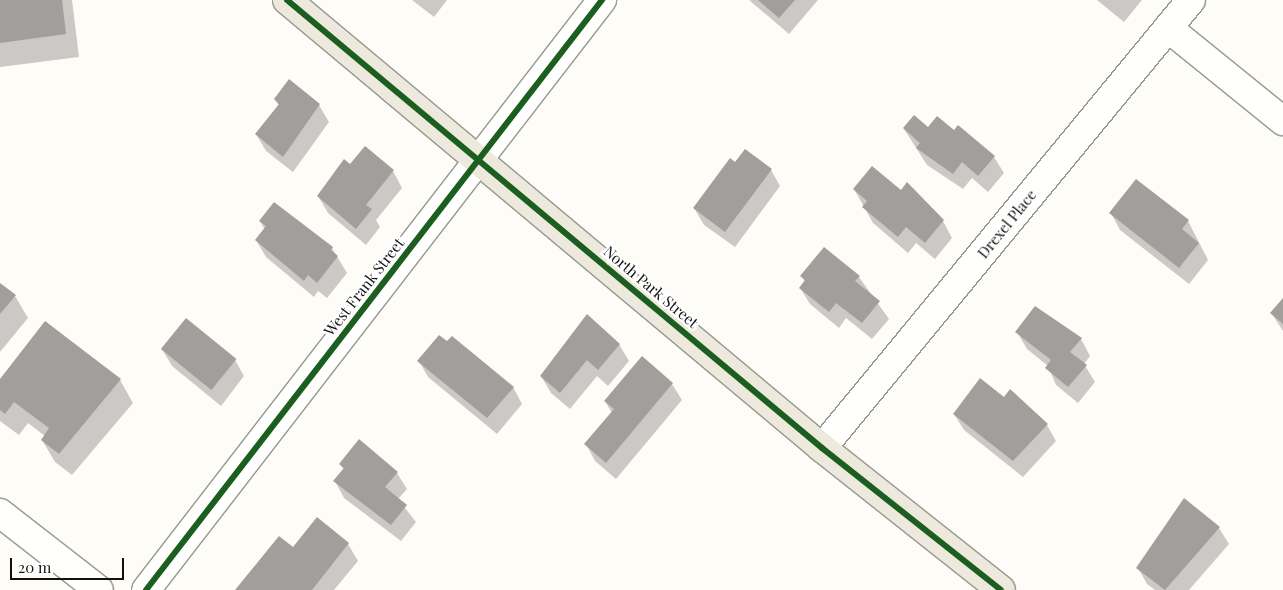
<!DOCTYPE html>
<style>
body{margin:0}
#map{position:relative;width:1283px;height:590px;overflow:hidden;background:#fdfcf7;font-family:"Playfair Display",serif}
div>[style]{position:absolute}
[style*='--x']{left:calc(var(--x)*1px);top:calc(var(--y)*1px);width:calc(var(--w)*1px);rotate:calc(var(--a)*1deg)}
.shadow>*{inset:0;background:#0003}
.building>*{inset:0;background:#a19f9c;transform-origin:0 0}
.roads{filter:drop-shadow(1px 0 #979795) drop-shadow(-1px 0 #979795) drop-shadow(0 1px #979795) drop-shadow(0 -1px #979795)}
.street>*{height:28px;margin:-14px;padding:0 14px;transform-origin:14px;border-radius:14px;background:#fffffe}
.primary>*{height:28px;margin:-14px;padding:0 14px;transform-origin:14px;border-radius:14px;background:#ede9dc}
.cycleway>*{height:6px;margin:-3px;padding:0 3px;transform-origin:3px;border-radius:3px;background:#1b5e20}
span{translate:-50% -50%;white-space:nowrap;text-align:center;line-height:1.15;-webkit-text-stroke:5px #fff;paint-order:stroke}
.street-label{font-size:15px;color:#111}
.scale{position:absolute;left:10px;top:558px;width:114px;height:22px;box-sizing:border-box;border:2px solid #111;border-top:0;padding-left:6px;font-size:15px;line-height:18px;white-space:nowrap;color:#111;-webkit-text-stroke:4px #fff;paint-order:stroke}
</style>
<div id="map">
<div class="shadow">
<div style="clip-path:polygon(0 0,72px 0,79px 57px,0 67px)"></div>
<div style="clip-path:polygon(412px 0,447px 0,434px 17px)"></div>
<div style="clip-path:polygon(749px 0,818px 0,789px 34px)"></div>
<div style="clip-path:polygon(1097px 0,1142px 0,1124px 22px)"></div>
<div style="clip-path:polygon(275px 99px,319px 105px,329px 122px,293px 172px,266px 151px,256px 134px,279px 106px)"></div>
<div style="clip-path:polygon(904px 129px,954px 131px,994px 157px,1004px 173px,988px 192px,972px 178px,963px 189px,927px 165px)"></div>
<div style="clip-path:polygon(736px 164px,771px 170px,780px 186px,735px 247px,704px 225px,694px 208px)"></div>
<div style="clip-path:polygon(350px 165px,393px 171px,402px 188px,376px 220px,380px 227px,366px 245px,328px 213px,318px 196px)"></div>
<div style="clip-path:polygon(854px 189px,943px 221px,952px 238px,935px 259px,916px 243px,908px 253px,873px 223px)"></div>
<div style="clip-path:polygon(1111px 213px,1188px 221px,1208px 260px,1189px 284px,1120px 230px)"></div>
<div style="clip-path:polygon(260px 221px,332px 248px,347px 273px,327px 298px,318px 291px,314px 297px,266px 257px,256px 240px,265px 230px)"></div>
<div style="clip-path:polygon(802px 276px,859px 277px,889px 319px,872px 339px,846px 318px,839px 328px,810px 304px,800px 288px,805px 282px)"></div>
<div style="clip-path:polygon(0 284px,15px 296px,28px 318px,0 352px)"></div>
<div style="clip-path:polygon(1283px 300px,1283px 331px,1272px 314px)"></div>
<div style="clip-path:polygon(1036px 308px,1081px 339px,1090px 356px,1084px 364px,1095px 382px,1078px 403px,1056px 385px,1048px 366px,1027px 349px,1017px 332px)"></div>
<div style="clip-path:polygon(46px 322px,120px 380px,133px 403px,72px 475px,55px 462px,42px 440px,45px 436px,28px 423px,19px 435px,0 421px,0 381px)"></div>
<div style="clip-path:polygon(619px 344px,629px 361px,608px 386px,597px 376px,570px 409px,551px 393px,541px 376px)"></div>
<div style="clip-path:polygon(162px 349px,235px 360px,244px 376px,221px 406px,172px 366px)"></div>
<div style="clip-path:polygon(642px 358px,672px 384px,682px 400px,616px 479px,595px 461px,586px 444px,612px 413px,605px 401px)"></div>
<div style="clip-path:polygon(419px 361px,513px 387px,522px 404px,497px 434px,428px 377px)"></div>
<div style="clip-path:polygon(954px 414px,1047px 425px,1056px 441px,1023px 477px,964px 430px)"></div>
<div style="clip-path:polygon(340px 464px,397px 473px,407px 489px,398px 499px,416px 522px,401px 541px,344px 498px,335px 481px,344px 470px)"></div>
<div style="clip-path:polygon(317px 519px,348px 544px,358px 561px,334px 590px,237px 590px,293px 549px)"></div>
<div style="clip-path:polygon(1219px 528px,1229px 544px,1189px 590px,1155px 590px,1147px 584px,1138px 568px)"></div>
</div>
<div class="building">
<div style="clip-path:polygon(0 0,62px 0,66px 34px,0 43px)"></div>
<div style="clip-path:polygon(758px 0,795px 0,779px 18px)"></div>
<div style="clip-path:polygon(289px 79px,320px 104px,283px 157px,255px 134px,279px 104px,274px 99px)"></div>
<div style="clip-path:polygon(914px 115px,928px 127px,937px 116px,954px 130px,958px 125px,995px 156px,978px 176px,962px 162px,953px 174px,916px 148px,920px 143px,903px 128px)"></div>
<div style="clip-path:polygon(365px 146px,394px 170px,366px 205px,372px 209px,356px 229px,317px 196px,344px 159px,350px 164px)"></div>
<div style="clip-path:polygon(745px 149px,772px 169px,725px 232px,693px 208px,730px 158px,735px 162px)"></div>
<div style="clip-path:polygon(872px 166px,901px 190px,907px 182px,944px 220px,925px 243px,906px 227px,898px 237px,862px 207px,867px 201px,853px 189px)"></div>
<div style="clip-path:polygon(1136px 179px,1189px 220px,1182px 229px,1199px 243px,1179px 268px,1109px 213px)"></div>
<div style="clip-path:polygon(274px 202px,333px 247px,331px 250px,338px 256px,317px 283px,308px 275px,304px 281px,255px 240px,266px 226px,259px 221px)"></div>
<div style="clip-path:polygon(824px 247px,860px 276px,855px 281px,880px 301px,862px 323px,836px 303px,829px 312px,799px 288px,805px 280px,800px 276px)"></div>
<div style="clip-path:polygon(0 283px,16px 295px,0 314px)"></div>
<div style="clip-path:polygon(1283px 298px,1283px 324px,1270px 313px)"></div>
<div style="clip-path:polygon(1035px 306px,1082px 338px,1070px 352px,1087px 365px,1068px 387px,1045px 368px,1051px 360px,1015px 332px)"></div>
<div style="clip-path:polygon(587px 314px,620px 344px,598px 370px,587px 360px,560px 393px,540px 376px)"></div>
<div style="left:186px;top:318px;width:65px;height:40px;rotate:39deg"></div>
<div style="clip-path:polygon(45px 321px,121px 379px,59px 454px,41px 440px,49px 428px,14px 402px,5px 414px,0 410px,0 379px)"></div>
<div style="clip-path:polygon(439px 335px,447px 341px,452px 336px,514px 387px,487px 418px,417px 361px)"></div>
<div style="clip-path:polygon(642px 356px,673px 383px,606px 463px,584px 444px,614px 409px,604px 401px)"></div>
<div style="clip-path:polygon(980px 378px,1004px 397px,1010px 389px,1048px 424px,1013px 461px,953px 414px)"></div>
<div style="clip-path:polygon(359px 439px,398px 472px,385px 487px,407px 505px,391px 525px,333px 481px,344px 468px,339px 464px)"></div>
<div style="clip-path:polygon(1184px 498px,1220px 527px,1165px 590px,1136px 568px)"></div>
<div style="clip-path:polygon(317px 517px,349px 543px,312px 590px,235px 590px,279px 536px,293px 547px)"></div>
</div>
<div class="roads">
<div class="street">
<div style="--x:1168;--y:28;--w:148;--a:39"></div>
<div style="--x:822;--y:448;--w:580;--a:-50.52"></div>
<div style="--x:0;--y:513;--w:125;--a:37.9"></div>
<div style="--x:146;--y:590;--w:746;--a:-52.3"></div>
</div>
<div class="primary">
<div style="--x:287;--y:0;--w:698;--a:39.94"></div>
<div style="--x:822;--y:448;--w:228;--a:38.4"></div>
</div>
</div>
<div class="cycleway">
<div style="--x:287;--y:0;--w:698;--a:39.94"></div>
<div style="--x:822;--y:448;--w:228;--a:38.4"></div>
<div style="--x:146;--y:590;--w:746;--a:-52.3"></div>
</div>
<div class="street-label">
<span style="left:1007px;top:224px;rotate:-51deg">Drexel Place</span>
<span style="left:364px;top:287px;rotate:-52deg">West Frank Street</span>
<span style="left:651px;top:287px;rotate:40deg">North Park Street</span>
</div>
<div class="scale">20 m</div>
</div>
